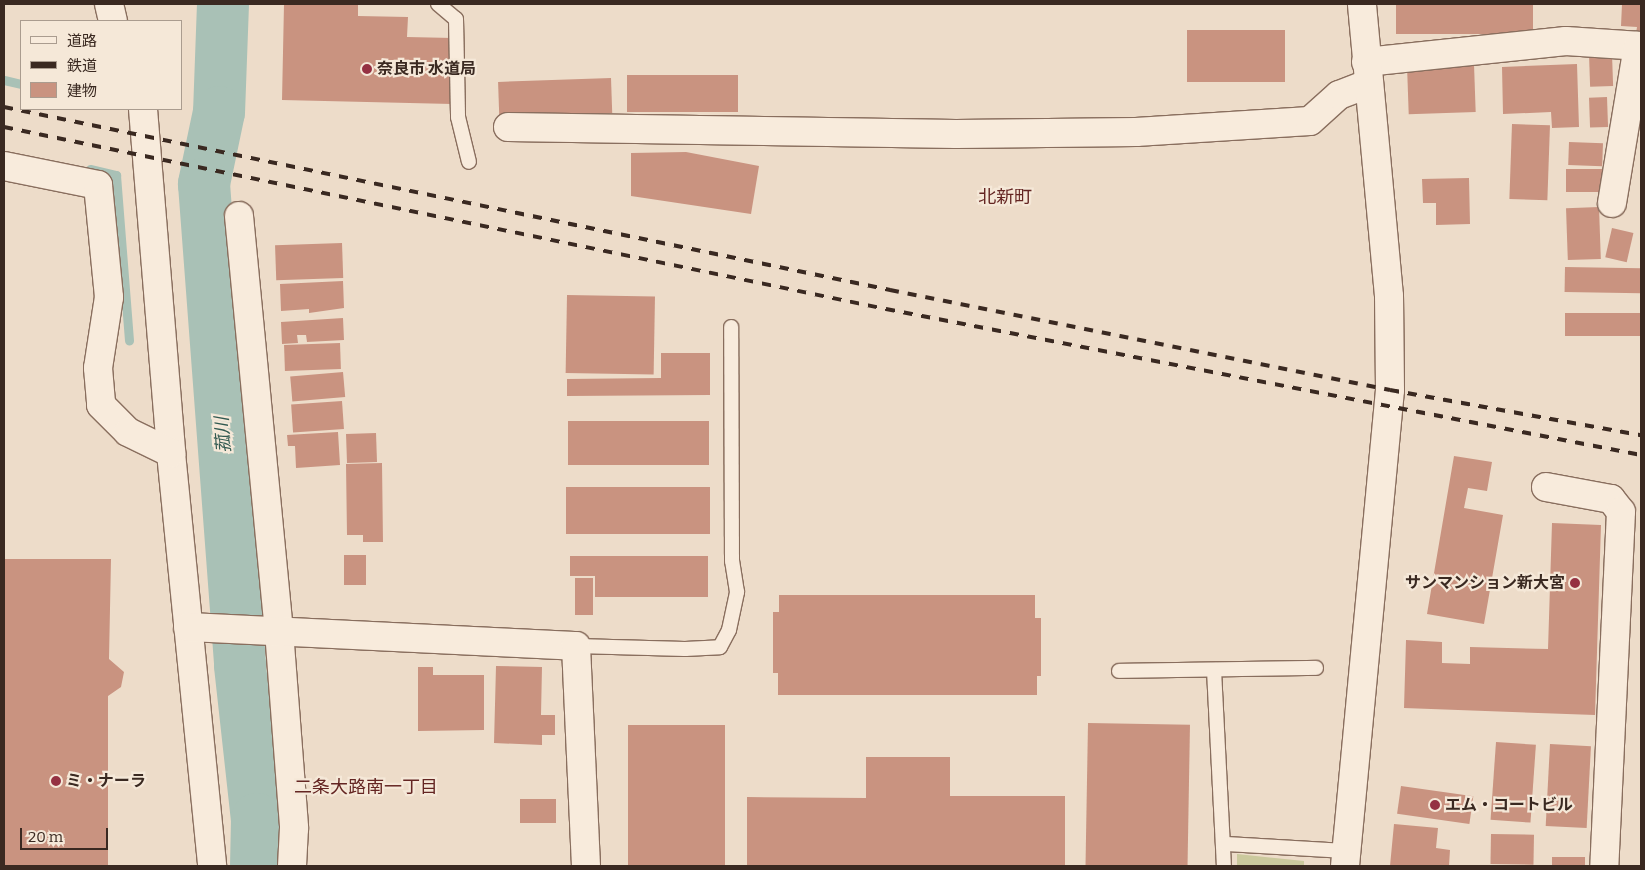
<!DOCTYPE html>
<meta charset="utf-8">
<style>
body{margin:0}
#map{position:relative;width:1645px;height:870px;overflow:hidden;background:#eddcc9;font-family:Bitter,"Noto Sans JP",serif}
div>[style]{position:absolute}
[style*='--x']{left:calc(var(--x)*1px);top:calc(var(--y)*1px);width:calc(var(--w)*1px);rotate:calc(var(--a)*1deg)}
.green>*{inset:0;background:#cbc99d}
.stream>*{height:9px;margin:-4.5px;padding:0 4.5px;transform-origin:4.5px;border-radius:4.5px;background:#a9c1b6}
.river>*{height:52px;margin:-26px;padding:0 26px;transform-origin:26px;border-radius:26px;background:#a9c1b6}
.building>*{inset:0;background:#c99380;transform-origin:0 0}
.roads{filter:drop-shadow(1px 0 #896e5e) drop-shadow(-1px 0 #896e5e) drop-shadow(0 1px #896e5e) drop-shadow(0 -1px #896e5e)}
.service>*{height:14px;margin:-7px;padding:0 7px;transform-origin:7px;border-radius:7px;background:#f8ebdc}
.minor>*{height:28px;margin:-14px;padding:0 14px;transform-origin:14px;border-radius:14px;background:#f8ebdc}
.tertiary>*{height:28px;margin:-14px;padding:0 14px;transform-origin:14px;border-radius:14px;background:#f8ebdc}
.rail>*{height:4px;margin-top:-2px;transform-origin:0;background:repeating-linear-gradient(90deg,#3a2921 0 9px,transparent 0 18px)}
.dots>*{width:14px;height:14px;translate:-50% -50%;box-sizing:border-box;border:2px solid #f5e8d8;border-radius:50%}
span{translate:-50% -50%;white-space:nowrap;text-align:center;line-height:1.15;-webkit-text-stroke:4.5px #f5e8d8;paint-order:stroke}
.poi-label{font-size:16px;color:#3a2921;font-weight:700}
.left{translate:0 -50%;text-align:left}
.right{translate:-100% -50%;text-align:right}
.neighbourhood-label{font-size:18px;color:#642522}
.water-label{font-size:18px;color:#315950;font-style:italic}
.frame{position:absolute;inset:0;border:5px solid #3a2921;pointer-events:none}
.legend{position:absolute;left:20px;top:20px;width:162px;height:90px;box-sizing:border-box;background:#f5e8d8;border:1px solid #aa9c8f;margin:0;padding:6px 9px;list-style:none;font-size:15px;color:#3a2921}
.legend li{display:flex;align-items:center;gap:10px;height:25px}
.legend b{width:25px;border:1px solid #aa9c8f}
.scale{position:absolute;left:20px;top:828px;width:88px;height:22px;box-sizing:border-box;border:2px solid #3a2921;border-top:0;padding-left:6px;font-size:15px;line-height:18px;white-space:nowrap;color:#3a2921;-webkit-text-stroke:4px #f5e8d8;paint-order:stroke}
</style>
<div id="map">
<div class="green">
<div style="clip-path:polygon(1237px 854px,1304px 861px,1304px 866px,1237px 866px)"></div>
</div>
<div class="stream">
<div style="--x:4;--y:80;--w:17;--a:13"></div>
<div style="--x:90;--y:169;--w:27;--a:13"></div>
<div style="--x:116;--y:175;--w:166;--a:85.5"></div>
</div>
<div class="river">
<div style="--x:223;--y:4;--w:108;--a:92.1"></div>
<div style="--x:219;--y:112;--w:74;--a:101.8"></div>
<div style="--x:204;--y:184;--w:483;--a:85.7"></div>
<div style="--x:240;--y:666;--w:154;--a:83.7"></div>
<div style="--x:257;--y:819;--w:47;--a:91.2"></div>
</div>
<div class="building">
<div style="clip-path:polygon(284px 4px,358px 4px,358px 16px,408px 17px,407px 37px,453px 38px,452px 104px,282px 100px)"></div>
<div style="left:1396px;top:4px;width:137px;height:30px"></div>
<div style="clip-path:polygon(1622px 4px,1641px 4px,1641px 34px,1636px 33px,1637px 27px,1621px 26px)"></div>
<div style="left:1285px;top:30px;width:52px;height:98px;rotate:90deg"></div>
<div style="left:1612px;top:54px;width:32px;height:23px;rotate:88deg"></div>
<div style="left:1474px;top:64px;width:48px;height:67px;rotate:88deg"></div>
<div style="clip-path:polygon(1577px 64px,1579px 127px,1552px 128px,1551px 112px,1503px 114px,1502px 67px)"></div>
<div style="left:738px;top:75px;width:37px;height:111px;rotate:90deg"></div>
<div style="left:611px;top:78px;width:35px;height:113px;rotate:88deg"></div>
<div style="left:1607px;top:97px;width:30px;height:18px;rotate:88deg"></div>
<div style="left:1512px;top:124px;width:38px;height:75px;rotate:2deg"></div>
<div style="left:1569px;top:142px;width:34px;height:23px;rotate:2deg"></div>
<div style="clip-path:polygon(686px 152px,759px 166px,751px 214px,631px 196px,631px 153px)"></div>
<div style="left:1566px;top:169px;width:36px;height:23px"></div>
<div style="clip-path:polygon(1469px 178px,1470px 224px,1436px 225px,1436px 203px,1423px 203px,1422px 179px)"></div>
<div style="left:1599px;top:207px;width:52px;height:33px;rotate:88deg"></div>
<div style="left:1612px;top:228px;width:22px;height:30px;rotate:13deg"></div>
<div style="left:342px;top:243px;width:35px;height:67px;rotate:88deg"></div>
<div style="left:1565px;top:267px;width:76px;height:25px;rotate:1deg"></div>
<div style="clip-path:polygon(343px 281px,344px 308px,309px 313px,309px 309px,281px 311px,280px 284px)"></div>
<div style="left:567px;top:295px;width:88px;height:78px;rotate:1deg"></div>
<div style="left:1565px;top:313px;width:76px;height:23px"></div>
<div style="clip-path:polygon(343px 318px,344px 340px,307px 342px,306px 335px,297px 335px,298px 343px,282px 344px,281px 322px)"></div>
<div style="left:340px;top:343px;width:26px;height:56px;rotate:88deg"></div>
<div style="clip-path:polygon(661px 353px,710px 353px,710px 395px,567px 396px,567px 379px,661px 378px)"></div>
<div style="left:343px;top:372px;width:25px;height:53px;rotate:85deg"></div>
<div style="left:342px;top:401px;width:28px;height:51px;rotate:86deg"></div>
<div style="left:568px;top:421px;width:141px;height:44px"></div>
<div style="clip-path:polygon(338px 432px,340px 465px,296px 468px,295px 446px,288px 446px,287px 435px)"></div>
<div style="left:376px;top:433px;width:29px;height:30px;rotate:88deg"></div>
<div style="clip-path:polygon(1454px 456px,1492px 462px,1487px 491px,1468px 488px,1464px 508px,1503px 515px,1484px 624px,1427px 614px)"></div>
<div style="clip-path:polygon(382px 463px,383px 542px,363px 542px,363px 535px,347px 535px,346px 464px)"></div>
<div style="left:710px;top:487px;width:47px;height:144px;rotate:90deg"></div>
<div style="clip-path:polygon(1552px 523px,1601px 525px,1595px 715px,1404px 708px,1406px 640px,1442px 642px,1442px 663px,1470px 664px,1470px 647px,1548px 649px)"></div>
<div style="left:344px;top:555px;width:22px;height:30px"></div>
<div style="clip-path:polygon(570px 556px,708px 556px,708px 597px,595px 597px,595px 576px,570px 576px)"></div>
<div style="clip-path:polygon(4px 559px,111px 559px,109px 659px,124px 672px,121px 687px,108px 696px,108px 866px,4px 866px)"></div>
<div style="left:575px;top:578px;width:18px;height:37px"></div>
<div style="clip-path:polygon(779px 595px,1035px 595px,1035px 618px,1041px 618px,1041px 676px,1037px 676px,1037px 695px,778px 695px,778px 673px,773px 673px,773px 612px,779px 612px)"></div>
<div style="clip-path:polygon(496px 666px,542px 667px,541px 715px,555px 715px,555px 735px,542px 735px,542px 745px,494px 743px)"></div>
<div style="clip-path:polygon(418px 667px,433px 667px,433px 675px,484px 675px,484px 730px,418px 731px)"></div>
<div style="left:1088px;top:723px;width:102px;height:143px;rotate:1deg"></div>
<div style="left:628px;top:725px;width:97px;height:141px"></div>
<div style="left:1496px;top:742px;width:40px;height:78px;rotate:4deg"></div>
<div style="left:1550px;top:744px;width:41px;height:82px;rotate:3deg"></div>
<div style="clip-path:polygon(866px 757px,950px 757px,950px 796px,1065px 796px,1065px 866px,747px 866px,747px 797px,866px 798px)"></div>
<div style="left:1401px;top:786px;width:73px;height:28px;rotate:8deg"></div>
<div style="left:520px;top:799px;width:36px;height:24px"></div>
<div style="clip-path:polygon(1394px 824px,1438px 828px,1436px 848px,1450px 850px,1449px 866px,1390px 866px)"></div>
<div style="left:1491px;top:834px;width:43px;height:30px;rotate:1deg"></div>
<div style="left:1552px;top:857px;width:33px;height:9px"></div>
</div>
<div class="roads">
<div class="service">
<div style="--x:438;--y:4;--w:23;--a:40"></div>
<div style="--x:456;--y:19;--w:98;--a:88.8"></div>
<div style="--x:458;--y:117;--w:46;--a:76.3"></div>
<div style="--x:576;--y:646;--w:109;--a:1.6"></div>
<div style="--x:685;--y:649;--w:35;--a:-3"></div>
<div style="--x:720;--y:647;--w:19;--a:-62"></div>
<div style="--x:729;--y:630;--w:39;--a:-78"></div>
<div style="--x:737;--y:592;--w:31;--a:-99"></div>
<div style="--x:732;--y:561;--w:234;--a:-90.2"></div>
<div style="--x:1214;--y:670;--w:196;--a:87.1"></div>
<div style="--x:1119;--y:671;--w:197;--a:-0.9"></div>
<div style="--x:1225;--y:844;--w:122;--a:3.3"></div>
</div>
<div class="minor">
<div style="--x:109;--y:4;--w:17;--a:77"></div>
<div style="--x:1366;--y:62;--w:201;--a:-6"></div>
<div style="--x:1566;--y:41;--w:75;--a:3.8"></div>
<div style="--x:143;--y:109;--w:345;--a:85.3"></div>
<div style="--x:171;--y:453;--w:415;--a:84.3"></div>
<div style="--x:508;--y:127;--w:448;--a:0.9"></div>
<div style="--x:956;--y:134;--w:180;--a:-0.6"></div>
<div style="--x:1136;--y:132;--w:174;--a:-3.6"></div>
<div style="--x:1310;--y:121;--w:39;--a:-42"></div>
<div style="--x:1339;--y:95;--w:31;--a:-21"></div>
<div style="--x:4;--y:166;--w:96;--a:11.4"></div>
<div style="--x:98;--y:185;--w:113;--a:84.4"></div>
<div style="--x:109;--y:297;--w:72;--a:98.8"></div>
<div style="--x:98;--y:368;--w:37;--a:85"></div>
<div style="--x:101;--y:405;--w:38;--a:45"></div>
<div style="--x:128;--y:432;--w:48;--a:26"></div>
<div style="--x:1612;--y:203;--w:159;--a:-80.6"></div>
<div style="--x:239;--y:216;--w:417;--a:84.5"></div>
<div style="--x:279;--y:631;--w:198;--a:85.6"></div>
<div style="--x:294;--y:828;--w:38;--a:93"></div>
<div style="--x:1546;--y:487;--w:66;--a:10.5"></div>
<div style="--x:1611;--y:499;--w:16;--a:52"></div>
<div style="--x:1621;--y:512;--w:354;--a:92.7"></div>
<div style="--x:188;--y:627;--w:388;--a:2.8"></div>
<div style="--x:576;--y:646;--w:220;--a:87.4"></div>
</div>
<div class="tertiary">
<div style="--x:1345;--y:866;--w:478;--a:-84.6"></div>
<div style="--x:1390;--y:390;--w:94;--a:-90.6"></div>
<div style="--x:1389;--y:296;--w:293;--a:-95.3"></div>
</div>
</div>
<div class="rail">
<div style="--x:4;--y:107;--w:905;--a:11.67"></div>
<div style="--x:890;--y:290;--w:510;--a:11.31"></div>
<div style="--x:1390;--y:390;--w:255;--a:10.2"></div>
<div style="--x:4;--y:127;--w:901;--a:11.66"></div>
<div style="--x:886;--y:309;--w:769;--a:10.94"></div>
</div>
<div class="dots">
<div style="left:367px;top:69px;background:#953142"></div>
<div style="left:1575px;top:583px;background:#953142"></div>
<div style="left:56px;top:781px;background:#953142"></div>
<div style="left:1435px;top:805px;background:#953142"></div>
</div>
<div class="poi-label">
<span class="left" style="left:377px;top:69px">奈良市 水道局</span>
<span class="right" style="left:1565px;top:583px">サンマンション新大宮</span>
<span class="left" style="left:66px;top:781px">ミ・ナーラ</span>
<span class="left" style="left:1445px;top:805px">エム・コートビル</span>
</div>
<div class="neighbourhood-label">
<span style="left:1005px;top:197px">北新町</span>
<span style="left:366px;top:787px">二条大路南一丁目</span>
</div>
<div class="water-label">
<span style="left:223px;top:435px;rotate:-94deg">菰川</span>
</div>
<div class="frame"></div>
<ul class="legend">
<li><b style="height:6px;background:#f8ebdc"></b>道路</li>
<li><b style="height:6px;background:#3a2921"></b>鉄道</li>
<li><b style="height:14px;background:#c99380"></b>建物</li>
</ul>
<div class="scale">20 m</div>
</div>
